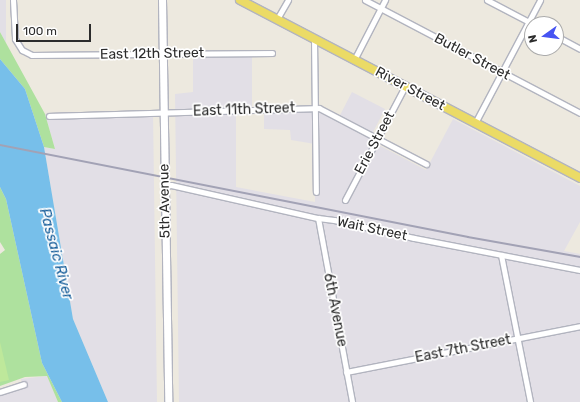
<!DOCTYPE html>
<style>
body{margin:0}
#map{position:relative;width:580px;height:402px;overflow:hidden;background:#ede9df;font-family:Rubik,sans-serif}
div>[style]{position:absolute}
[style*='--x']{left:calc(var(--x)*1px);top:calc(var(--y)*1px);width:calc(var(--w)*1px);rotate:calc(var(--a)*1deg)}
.industrial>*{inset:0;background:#e2dfe6}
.green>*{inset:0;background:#aee19e}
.pitch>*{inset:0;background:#bee89b}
.water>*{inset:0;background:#77bfea}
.roads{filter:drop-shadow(1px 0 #b2b4bf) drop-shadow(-1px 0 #b2b4bf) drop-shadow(0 1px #b2b4bf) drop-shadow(0 -1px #b2b4bf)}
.street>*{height:5px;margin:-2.5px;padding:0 2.5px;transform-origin:2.5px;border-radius:2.5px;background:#fff}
.secondary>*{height:7px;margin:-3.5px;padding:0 3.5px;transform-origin:3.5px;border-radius:3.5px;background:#fff}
.primary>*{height:8px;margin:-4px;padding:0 4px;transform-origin:4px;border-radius:4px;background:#ebdb66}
.rail>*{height:1.5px;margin:-0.75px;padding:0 0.75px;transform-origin:0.75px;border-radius:0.75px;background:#a2a2b5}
span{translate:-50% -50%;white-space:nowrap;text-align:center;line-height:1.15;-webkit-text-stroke:3.5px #fff;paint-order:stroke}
.street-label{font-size:14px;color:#2c2c2c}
.water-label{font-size:15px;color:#135c99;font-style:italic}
.north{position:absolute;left:524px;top:16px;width:40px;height:40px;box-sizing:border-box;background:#fff;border:1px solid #ababab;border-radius:50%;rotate:256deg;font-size:11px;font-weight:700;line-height:16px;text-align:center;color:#2c2c2c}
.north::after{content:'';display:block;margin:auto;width:14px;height:18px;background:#4754f2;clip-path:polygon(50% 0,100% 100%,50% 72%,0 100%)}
.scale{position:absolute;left:16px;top:24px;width:75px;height:18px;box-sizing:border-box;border:2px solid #2c2c2c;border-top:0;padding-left:5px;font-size:12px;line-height:14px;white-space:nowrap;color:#2c2c2c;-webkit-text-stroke:3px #fff;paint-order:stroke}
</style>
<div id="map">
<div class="industrial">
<div style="clip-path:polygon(0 0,6px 0,6px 43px,0 32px)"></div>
<div style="clip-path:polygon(252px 52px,252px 111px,236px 112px,236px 187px,315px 202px,315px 144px,291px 140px,290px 130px,264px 129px,264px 111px,314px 105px,339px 117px,352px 92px,385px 109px,369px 140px,426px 170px,453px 119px,580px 186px,580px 222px,564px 251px,580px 254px,580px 402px,179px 402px,175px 94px,193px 92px,193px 53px)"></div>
<div style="clip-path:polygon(153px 112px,157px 402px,108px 402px,73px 319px,44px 147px,55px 149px,45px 114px)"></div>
<div style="clip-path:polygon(47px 376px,58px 402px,0 402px,0 395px,23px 388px,21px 379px)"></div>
</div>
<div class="green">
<div style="clip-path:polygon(0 32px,45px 114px,55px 149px,44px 147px,25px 89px,0 59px)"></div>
<div style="clip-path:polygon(0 187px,6px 199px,42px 363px,62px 402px,58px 402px,47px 376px,25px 377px,0 386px,0 254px,5px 250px,0 242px)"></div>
</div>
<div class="pitch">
<div style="clip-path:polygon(0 342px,9px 380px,0 382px)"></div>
</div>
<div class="water">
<div style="clip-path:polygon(0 59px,25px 89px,44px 147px,73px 319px,108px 402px,62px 402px,42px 363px,6px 199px,0 187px)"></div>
</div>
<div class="roads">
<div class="street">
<div style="--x:13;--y:0;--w:39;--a:87"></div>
<div style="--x:15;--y:39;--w:13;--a:58"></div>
<div style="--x:22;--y:50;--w:11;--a:27"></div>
<div style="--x:32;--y:55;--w:240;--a:-0.5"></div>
<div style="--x:365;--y:0;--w:243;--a:27.7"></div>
<div style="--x:487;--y:0;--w:52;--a:27.6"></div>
<div style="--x:277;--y:19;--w:22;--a:-60"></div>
<div style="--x:556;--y:36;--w:27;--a:28"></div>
<div style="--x:314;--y:38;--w:154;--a:89.3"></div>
<div style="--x:354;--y:60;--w:68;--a:-62.7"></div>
<div style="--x:49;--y:116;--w:270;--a:-1.7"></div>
<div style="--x:319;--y:108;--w:121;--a:27.6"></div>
<div style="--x:475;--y:123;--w:139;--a:-62.1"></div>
<div style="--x:165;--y:186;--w:6;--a:-9"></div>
<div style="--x:171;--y:185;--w:151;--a:12.7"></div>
<div style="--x:318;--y:218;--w:16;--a:7"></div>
<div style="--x:334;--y:220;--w:82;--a:12.7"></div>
<div style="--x:414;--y:238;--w:169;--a:10.9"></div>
<div style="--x:345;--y:200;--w:129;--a:-62.2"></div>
<div style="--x:318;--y:218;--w:187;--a:79.5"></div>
<div style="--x:501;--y:255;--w:150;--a:78.8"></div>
<div style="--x:346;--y:372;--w:238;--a:-11.1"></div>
<div style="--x:0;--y:392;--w:25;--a:-18"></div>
</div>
<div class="secondary">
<div style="--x:162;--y:0;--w:402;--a:89.1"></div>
</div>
<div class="primary">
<div style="--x:240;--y:0;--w:384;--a:27.6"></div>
</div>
</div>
<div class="rail">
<div style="--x:0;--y:145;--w:477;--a:11.1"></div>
<div style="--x:468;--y:237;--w:114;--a:10.1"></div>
</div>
<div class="street-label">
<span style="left:152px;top:54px;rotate:-1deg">East 12th Street</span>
<span style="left:472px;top:57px;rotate:28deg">Butler Street</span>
<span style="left:410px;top:89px;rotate:28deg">River Street</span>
<span style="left:244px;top:110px;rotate:-2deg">East 11th Street</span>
<span style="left:375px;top:143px;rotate:-62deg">Erie Street</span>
<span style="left:165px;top:201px;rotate:-91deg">5th Avenue</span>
<span style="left:372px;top:229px;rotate:12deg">Wait Street</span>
<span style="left:335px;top:310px;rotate:79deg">6th Avenue</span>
<span style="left:463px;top:349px;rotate:-11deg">East 7th Street</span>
</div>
<div class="water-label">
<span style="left:56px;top:254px;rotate:75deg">Passaic River</span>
</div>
<div class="north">N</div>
<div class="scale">100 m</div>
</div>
